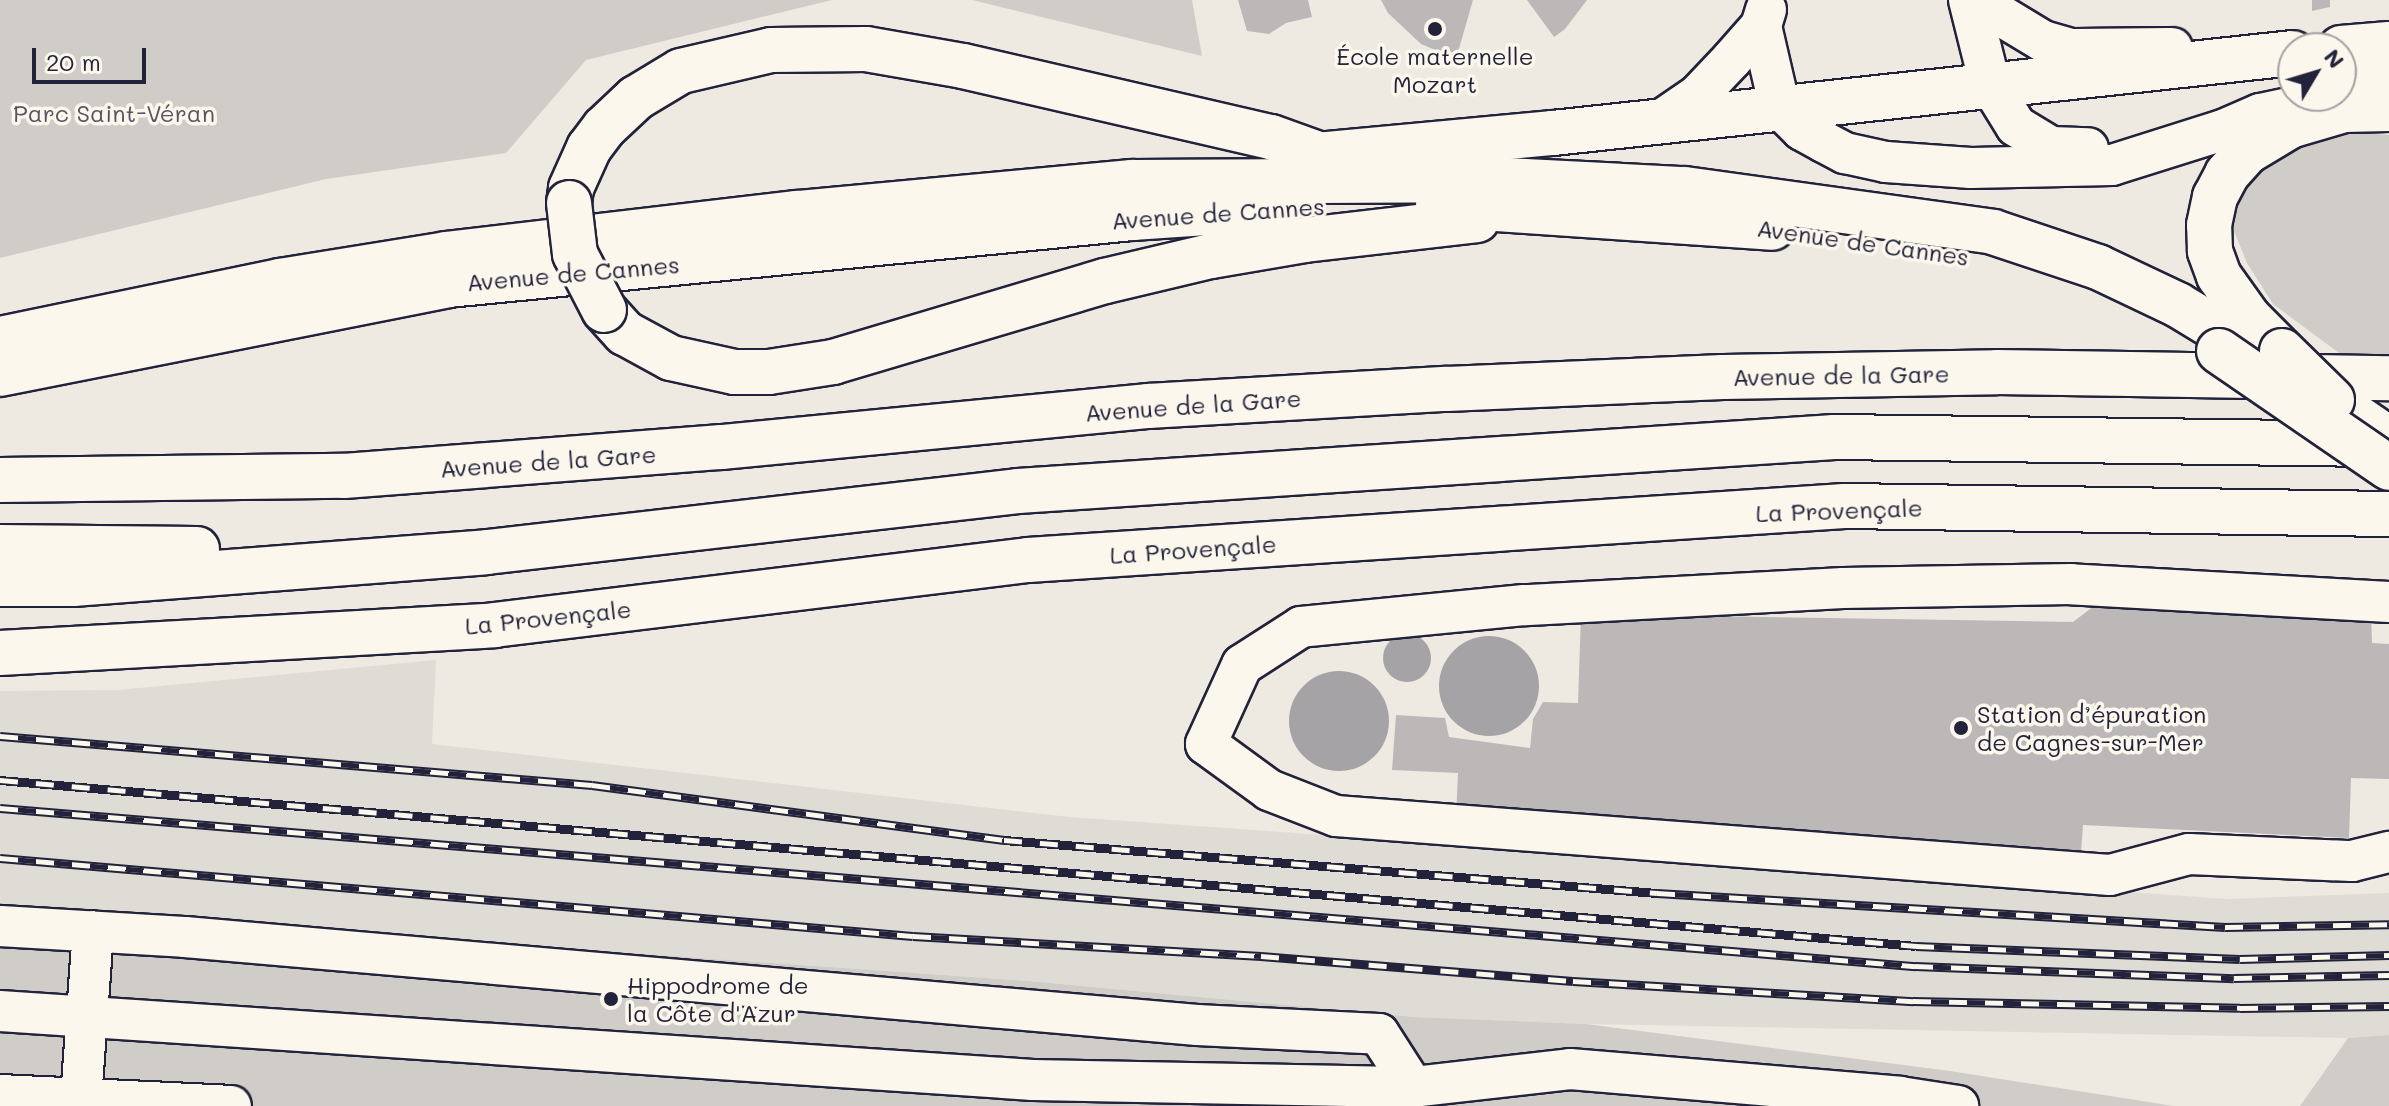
<!DOCTYPE html>
<meta charset="utf-8">
<style>
body{margin:0}
#map{position:relative;width:2389px;height:1106px;overflow:hidden;background:#eeeae2;font-family:Mali,sans-serif}
div>[style]{position:absolute}
[style*='--x']{left:calc(var(--x)*1px);top:calc(var(--y)*1px);width:calc(var(--w)*1px);rotate:calc(var(--a)*1deg)}
.built>*{inset:0;background:#dfdbd5}
.green>*{inset:0;background:#d0cdc9}
.water>*{inset:0;background:#a6a3a7}
.round{border-radius:50%}
.building>*{inset:0;background:#bcb8b8}
.roads{filter:drop-shadow(2px 0 #22223b) drop-shadow(-2px 0 #22223b) drop-shadow(0 2px #22223b) drop-shadow(0 -2px #22223b)}
.minor>*{height:40px;margin:-20px;padding:0 20px;transform-origin:20px;border-radius:20px;background:#fbf7ec}
.major>*{height:44px;margin:-22px;padding:0 22px;transform-origin:22px;border-radius:22px;background:#fbf7ec}
.highway>*{height:44px;margin:-22px;padding:0 22px;transform-origin:22px;border-radius:22px;background:#fbf7ec}
.rail>*{height:9px;margin-top:-4.5px;transform-origin:0;background:repeating-linear-gradient(90deg,#fbf7ec 0 18px,#22223b 0 36px);box-sizing:border-box;border-block:2px solid #22223b}
.bridges{filter:drop-shadow(2px 0 #22223b) drop-shadow(-2px 0 #22223b) drop-shadow(0 2px #22223b) drop-shadow(0 -2px #22223b)}
.major-bridge>*{height:44px;margin:-22px;padding:0 22px;transform-origin:22px;border-radius:22px;background:#fbf7ec}
.dots>*{width:22px;height:22px;translate:-50% -50%;box-sizing:border-box;border:4px solid #fbf7ec;border-radius:50%}
span{translate:-50% -50%;white-space:nowrap;text-align:center;line-height:1.15;-webkit-text-stroke:7px #fbf7ec;paint-order:stroke}
.poi-label{font-size:24px;color:#22223b}
.left{translate:0 -50%;text-align:left}
.park-label{font-size:24px;color:#565566}
.street-label{font-size:24px;color:#22223b}
.north{position:absolute;left:2277px;top:32px;width:80px;height:80px;box-sizing:border-box;background:#fbf7ec;border:2px solid #a4a2a5;border-radius:50%;rotate:52deg;font-size:22px;font-weight:700;line-height:32px;text-align:center;color:#22223b}
.north::after{content:'';display:block;margin:auto;width:28px;height:36px;background:#22223b;clip-path:polygon(50% 0,100% 100%,50% 72%,0 100%)}
.scale{position:absolute;left:32px;top:48px;width:114px;height:36px;box-sizing:border-box;border:4px solid #22223b;border-top:0;padding-left:10px;font-size:24px;line-height:28px;white-space:nowrap;color:#22223b;-webkit-text-stroke:6px #fbf7ec;paint-order:stroke}
</style>
<div id="map">
<div class="built">
<div style="clip-path:polygon(436px 660px,432px 744px,1069px 817px,2227px 899px,2389px 893px,2389px 1035px,2348px 1038px,1586px 1024px,1415px 1017px,1029px 981px,0 909px,0 691px,118px 690px)"></div>
</div>
<div class="green">
<div style="clip-path:polygon(0 0,832px 0,586px 60px,506px 153px,326px 179px,0 258px)"></div>
<div style="clip-path:polygon(972px 0,1192px 0,1202px 56px)"></div>
<div style="clip-path:polygon(2343px 131px,2389px 135px,2389px 363px,2358px 367px,2273px 304px,2247px 263px,2232px 226px,2244px 189px,2267px 158px,2297px 139px)"></div>
<div style="clip-path:polygon(0 909px,1029px 981px,1415px 1017px,1586px 1024px,1950px 1071px,2174px 1106px,0 1106px)"></div>
<div style="clip-path:polygon(2389px 1035px,2389px 1106px,2300px 1106px,2348px 1038px)"></div>
</div>
<div class="water">
<div class="round" style="left:1383px;top:634px;width:48px;height:48px"></div>
<div class="round" style="left:1439px;top:636px;width:100px;height:100px"></div>
<div class="round" style="left:1289px;top:671px;width:100px;height:100px"></div>
</div>
<div class="building">
<div style="clip-path:polygon(1238px 0,1308px 0,1312px 17px,1286px 23px,1269px 34px,1247px 31px)"></div>
<div style="clip-path:polygon(1381px 0,1473px 0,1456px 59px,1421px 44px,1388px 13px)"></div>
<div style="clip-path:polygon(1527px 0,1587px 0,1565px 29px,1554px 37px)"></div>
<div style="clip-path:polygon(2312px 0,2330px 0,2330px 7px,2312px 11px)"></div>
<div style="clip-path:polygon(2094px 606px,2371px 612px,2372px 643px,2389px 644px,2389px 779px,2351px 778px,2349px 838px,2083px 825px,2081px 853px,1456px 817px,1458px 773px,1392px 770px,1396px 715px,1445px 718px,1449px 737px,1530px 748px,1533px 719px,1543px 702px,1578px 703px,1581px 614px,2073px 622px)"></div>
</div>
<div class="roads">
<div class="minor">
<div style="--x:1969;--y:0;--w:87;--a:76"></div>
<div style="--x:1990;--y:84;--w:49;--a:58.2"></div>
<div style="--x:2016;--y:126;--w:41;--a:31"></div>
<div style="--x:2051;--y:147;--w:37;--a:2"></div>
<div style="--x:1975;--y:0;--w:79;--a:31.1"></div>
<div style="--x:2043;--y:41;--w:29;--a:16"></div>
<div style="--x:2071;--y:49;--w:101;--a:-0.6"></div>
<div style="--x:1761;--y:26;--w:84;--a:77"></div>
<div style="--x:1780;--y:108;--w:31;--a:45"></div>
<div style="--x:1802;--y:130;--w:25;--a:29"></div>
<div style="--x:1824;--y:142;--w:24;--a:28"></div>
<div style="--x:1845;--y:153;--w:42;--a:12.4"></div>
<div style="--x:1886;--y:162;--w:85;--a:4"></div>
<div style="--x:1971;--y:168;--w:141;--a:-1.2"></div>
<div style="--x:2112;--y:165;--w:116;--a:-17.5"></div>
<div style="--x:2223;--y:130;--w:40;--a:-23.4"></div>
<div style="--x:2260;--y:114;--w:35;--a:-12"></div>
<div style="--x:2294;--y:107;--w:30;--a:4"></div>
<div style="--x:2341;--y:77;--w:48;--a:-3.6"></div>
<div style="--x:1663;--y:119;--w:42;--a:-34.4"></div>
<div style="--x:1698;--y:95;--w:50;--a:-46.6"></div>
<div style="--x:1732;--y:59;--w:44;--a:-48.7"></div>
<div style="--x:1761;--y:26;--w:17;--a:-73"></div>
<div style="--x:2389;--y:602;--w:319;--a:-176.8"></div>
<div style="--x:2071;--y:584;--w:228;--a:179"></div>
<div style="--x:1843;--y:588;--w:319;--a:176.9"></div>
<div style="--x:1524;--y:605;--w:224;--a:174.4"></div>
<div style="--x:1301;--y:627;--w:70;--a:147.2"></div>
<div style="--x:1242;--y:665;--w:87;--a:114.5"></div>
<div style="--x:1206;--y:744;--w:78;--a:36.1"></div>
<div style="--x:1269;--y:790;--w:72;--a:21.2"></div>
<div style="--x:1336;--y:816;--w:776;--a:4.36"></div>
<div style="--x:2110;--y:875;--w:82;--a:-14.9"></div>
<div style="--x:2189;--y:854;--w:163;--a:2.5"></div>
<div style="--x:2352;--y:861;--w:38;--a:-14"></div>
<div style="--x:0;--y:926;--w:185;--a:3.4"></div>
<div style="--x:185;--y:937;--w:1016;--a:4.97"></div>
<div style="--x:1197;--y:1025;--w:182;--a:2.8"></div>
<div style="--x:1379;--y:1034;--w:63;--a:57.3"></div>
<div style="--x:1413;--y:1087;--w:21;--a:139"></div>
<div style="--x:0;--y:1011;--w:1035;--a:3.82"></div>
<div style="--x:1033;--y:1080;--w:380;--a:1.1"></div>
<div style="--x:1413;--y:1087;--w:158;--a:-6.5"></div>
<div style="--x:1570;--y:1069;--w:331;--a:4.8"></div>
<div style="--x:1900;--y:1097;--w:59;--a:8.8"></div>
<div style="--x:0;--y:1095;--w:231;--a:2.7"></div>
<div style="--x:81;--y:1099;--w:168;--a:-85.9"></div>
</div>
<div class="major">
<div style="--x:2341;--y:48;--w:48;--a:-4.8"></div>
<div style="--x:1293;--y:157;--w:261;--a:-5.3"></div>
<div style="--x:1553;--y:133;--w:744;--a:-6.17"></div>
<div style="--x:569;--y:203;--w:15;--a:-82"></div>
<div style="--x:571;--y:188;--w:44;--a:-65.8"></div>
<div style="--x:589;--y:148;--w:25;--a:-53"></div>
<div style="--x:604;--y:128;--w:44;--a:-43.2"></div>
<div style="--x:636;--y:98;--w:52;--a:-31"></div>
<div style="--x:681;--y:71;--w:92;--a:-13.1"></div>
<div style="--x:771;--y:50;--w:95;--a:-0.6"></div>
<div style="--x:866;--y:49;--w:98;--a:9.9"></div>
<div style="--x:963;--y:66;--w:316;--a:13"></div>
<div style="--x:1271;--y:137;--w:48;--a:19.6"></div>
<div style="--x:1438;--y:205;--w:335;--a:3.9"></div>
<div style="--x:604;--y:310;--w:31;--a:48"></div>
<div style="--x:625;--y:333;--w:52;--a:28.5"></div>
<div style="--x:671;--y:358;--w:65;--a:12.5"></div>
<div style="--x:734;--y:372;--w:35;--a:0"></div>
<div style="--x:769;--y:372;--w:65;--a:-8.9"></div>
<div style="--x:833;--y:362;--w:284;--a:-16.6"></div>
<div style="--x:1105;--y:281;--w:109;--a:-13.3"></div>
<div style="--x:1211;--y:256;--w:95;--a:-9.7"></div>
<div style="--x:1305;--y:240;--w:173;--a:-6.6"></div>
<div style="--x:0;--y:339;--w:286;--a:-11.7"></div>
<div style="--x:280;--y:281;--w:168;--a:-9.2"></div>
<div style="--x:446;--y:254;--w:353;--a:-6.7"></div>
<div style="--x:797;--y:213;--w:336;--a:-5.3"></div>
<div style="--x:1132;--y:182;--w:373;--a:-0.3"></div>
<div style="--x:1505;--y:180;--w:180;--a:2.9"></div>
<div style="--x:1685;--y:189;--w:311;--a:7.9"></div>
<div style="--x:1993;--y:232;--w:111;--a:18.4"></div>
<div style="--x:2098;--y:267;--w:89;--a:25.4"></div>
<div style="--x:2178;--y:305;--w:89;--a:31.2"></div>
<div style="--x:2280;--y:349;--w:44;--a:-135"></div>
<div style="--x:2249;--y:318;--w:52;--a:-125.5"></div>
<div style="--x:2219;--y:276;--w:27;--a:-110"></div>
<div style="--x:2210;--y:251;--w:26;--a:-92"></div>
<div style="--x:2209;--y:225;--w:29;--a:-78"></div>
<div style="--x:2215;--y:197;--w:26;--a:-62"></div>
<div style="--x:2227;--y:174;--w:30;--a:-48"></div>
<div style="--x:2247;--y:152;--w:50;--a:-31.2"></div>
<div style="--x:2290;--y:126;--w:56;--a:-16.5"></div>
<div style="--x:2344;--y:110;--w:45;--a:-1.3"></div>
<div style="--x:0;--y:374;--w:457;--a:-11.2"></div>
<div style="--x:448;--y:285;--w:687;--a:-5.59"></div>
<div style="--x:1132;--y:218;--w:149;--a:-3.8"></div>
<div style="--x:2332;--y:400;--w:69;--a:34.4"></div>
<div style="--x:0;--y:480;--w:344;--a:-0.7"></div>
<div style="--x:344;--y:476;--w:379;--a:-4.4"></div>
<div style="--x:722;--y:447;--w:428;--a:-5.5"></div>
<div style="--x:1148;--y:406;--w:299;--a:-3.3"></div>
<div style="--x:1447;--y:389;--w:276;--a:-2.5"></div>
<div style="--x:1723;--y:377;--w:274;--a:-1"></div>
<div style="--x:1997;--y:372;--w:392;--a:0.9"></div>
</div>
<div class="highway">
<div style="--x:0;--y:547;--w:197;--a:0.6"></div>
<div style="--x:0;--y:584;--w:73;--a:0"></div>
<div style="--x:73;--y:584;--w:415;--a:-4.4"></div>
<div style="--x:487;--y:552;--w:534;--a:-6.55"></div>
<div style="--x:1018;--y:491;--w:818;--a:-3.79"></div>
<div style="--x:1834;--y:437;--w:541;--a:0.74"></div>
<div style="--x:0;--y:653;--w:495;--a:-3.2"></div>
<div style="--x:494;--y:625;--w:538;--a:-6.94"></div>
<div style="--x:1028;--y:560;--w:818;--a:-3.79"></div>
<div style="--x:1844;--y:506;--w:545;--a:0.84"></div>
</div>
</div>
<div class="rail">
<div style="--x:0;--y:736;--w:594;--a:4.73"></div>
<div style="--x:592;--y:785;--w:416;--a:7.6"></div>
<div style="--x:1004;--y:840;--w:655;--a:4.64"></div>
<div style="--x:1657;--y:893;--w:569;--a:3.43"></div>
<div style="--x:2225;--y:927;--w:164;--a:-1"></div>
<div style="--x:0;--y:780;--w:1923;--a:4.95"></div>
<div style="--x:1916;--y:946;--w:324;--a:2.3"></div>
<div style="--x:2240;--y:959;--w:149;--a:-1.5"></div>
<div style="--x:0;--y:808;--w:1922;--a:4.72"></div>
<div style="--x:1915;--y:966;--w:319;--a:2.2"></div>
<div style="--x:2234;--y:978;--w:155;--a:-1.1"></div>
<div style="--x:0;--y:858;--w:916;--a:4.88"></div>
<div style="--x:913;--y:936;--w:349;--a:3.3"></div>
<div style="--x:1261;--y:956;--w:313;--a:4.6"></div>
<div style="--x:1573;--y:981;--w:341;--a:3.4"></div>
<div style="--x:1913;--y:1001;--w:327;--a:1.2"></div>
<div style="--x:2240;--y:1008;--w:149;--a:-0.8"></div>
</div>
<div class="bridges">
<div class="major-bridge">
<div style="--x:569;--y:203;--w:51;--a:83.3"></div>
<div style="--x:575;--y:254;--w:63;--a:62.6"></div>
<div style="--x:2219;--y:351;--w:206;--a:34.5"></div>
<div style="--x:2282;--y:351;--w:70;--a:44.4"></div>
</div>
</div>
<div class="dots">
<div style="left:1435px;top:29px;background:#22223b"></div>
<div style="left:1961px;top:728px;background:#22223b"></div>
<div style="left:611px;top:999px;background:#22223b"></div>
</div>
<div class="poi-label">
<span style="left:1435px;top:70px">École maternelle<br>Mozart</span>
<span class="left" style="left:1977px;top:728px">Station d’épuration<br>de Cagnes-sur-Mer</span>
<span class="left" style="left:627px;top:999px">Hippodrome de<br>la Côte d'Azur</span>
</div>
<div class="park-label">
<span style="left:114px;top:113px">Parc Saint-Véran</span>
</div>
<div class="street-label">
<span style="left:1218px;top:213px;rotate:-4deg">Avenue de Cannes</span>
<span style="left:1863px;top:242px;rotate:8deg">Avenue de Cannes</span>
<span style="left:573px;top:273px;rotate:-5deg">Avenue de Cannes</span>
<span style="left:1841px;top:375px;rotate:-1deg">Avenue de la Gare</span>
<span style="left:1193px;top:405px;rotate:-4deg">Avenue de la Gare</span>
<span style="left:548px;top:461px;rotate:-4deg">Avenue de la Gare</span>
<span style="left:1839px;top:510px;rotate:-2deg">La Provençale</span>
<span style="left:1193px;top:549px;rotate:-4deg">La Provençale</span>
<span style="left:548px;top:617px;rotate:-6deg">La Provençale</span>
</div>
<div class="north">N</div>
<div class="scale">20 m</div>
</div>
